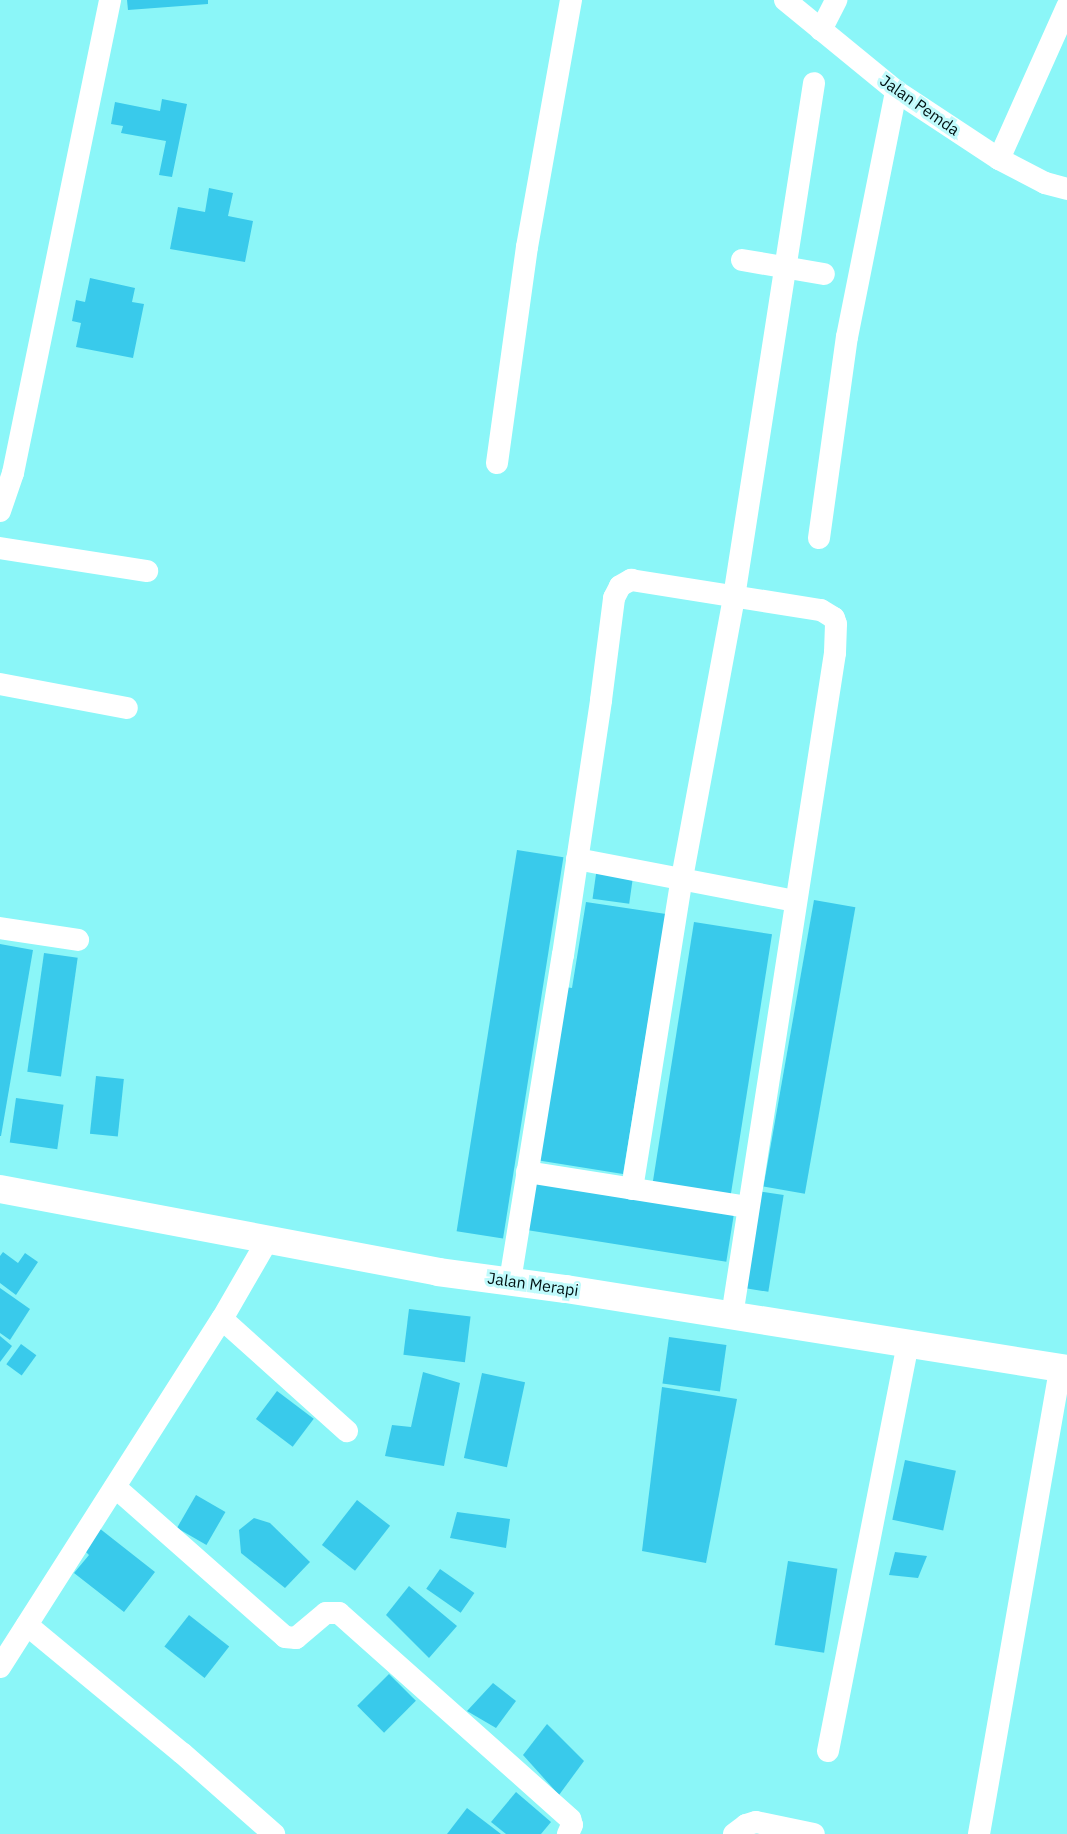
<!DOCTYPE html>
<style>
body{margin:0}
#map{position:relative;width:1067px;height:1834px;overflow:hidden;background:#8bf6f8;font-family:"IBM Plex Sans",sans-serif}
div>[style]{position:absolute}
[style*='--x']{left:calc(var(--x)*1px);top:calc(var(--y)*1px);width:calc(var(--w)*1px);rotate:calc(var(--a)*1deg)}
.building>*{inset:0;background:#39caeb;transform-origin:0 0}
.minor>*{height:22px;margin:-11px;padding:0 11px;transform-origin:11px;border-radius:11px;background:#fff}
.tertiary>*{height:28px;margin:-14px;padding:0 14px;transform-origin:14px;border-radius:14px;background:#fff}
span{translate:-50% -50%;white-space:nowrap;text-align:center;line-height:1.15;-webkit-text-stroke:6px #c0fbfc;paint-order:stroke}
.street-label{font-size:16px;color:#001112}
</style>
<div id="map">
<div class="building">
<div style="clip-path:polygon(127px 0,208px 0,208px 4px,128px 10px)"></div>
<div style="clip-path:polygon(162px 99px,187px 104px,172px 177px,159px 175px,166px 141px,121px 133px,123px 126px,111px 124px,115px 102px,160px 111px)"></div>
<div style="clip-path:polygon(209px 188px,233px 193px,228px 216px,253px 221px,245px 262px,170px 249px,178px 207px,205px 212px)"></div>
<div style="clip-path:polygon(90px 278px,135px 288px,132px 302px,144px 304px,133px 358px,76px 347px,81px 323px,72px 321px,76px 300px,85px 302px)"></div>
<div style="left:517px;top:850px;width:47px;height:386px;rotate:9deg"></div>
<div style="left:597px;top:867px;width:37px;height:32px;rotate:8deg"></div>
<div style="left:814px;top:900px;width:42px;height:291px;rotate:10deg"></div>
<div style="clip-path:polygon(586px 902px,666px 914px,623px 1174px,536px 1160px,565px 987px,572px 988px)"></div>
<div style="left:694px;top:922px;width:79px;height:265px;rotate:9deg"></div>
<div style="clip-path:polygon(0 944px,33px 950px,1px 1136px,0 1136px)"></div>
<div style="left:44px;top:953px;width:34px;height:120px;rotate:8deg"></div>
<div style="left:96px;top:1076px;width:28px;height:58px;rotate:6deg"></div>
<div style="left:16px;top:1098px;width:48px;height:45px;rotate:8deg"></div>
<div style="left:530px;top:1178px;width:207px;height:52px;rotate:9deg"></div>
<div style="left:758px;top:1191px;width:26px;height:98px;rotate:9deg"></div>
<div style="clip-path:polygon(3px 1252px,18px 1263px,25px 1253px,38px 1262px,16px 1295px,0 1283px,0 1256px)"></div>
<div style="clip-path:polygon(0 1288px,30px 1309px,10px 1340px,0 1333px)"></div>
<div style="left:409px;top:1309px;width:62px;height:46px;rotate:7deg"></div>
<div style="clip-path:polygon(0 1336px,12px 1346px,0 1362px)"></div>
<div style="left:669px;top:1337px;width:58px;height:47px;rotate:8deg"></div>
<div style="left:21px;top:1344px;width:19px;height:25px;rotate:36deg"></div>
<div style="clip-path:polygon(423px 1372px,460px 1383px,444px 1466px,385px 1456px,392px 1425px,411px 1427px)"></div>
<div style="left:482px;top:1373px;width:44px;height:87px;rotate:12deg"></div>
<div style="clip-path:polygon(662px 1387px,737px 1399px,706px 1563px,642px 1551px)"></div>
<div style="left:277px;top:1391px;width:46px;height:35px;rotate:37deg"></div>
<div style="left:905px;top:1460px;width:52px;height:61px;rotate:12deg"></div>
<div style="left:196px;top:1495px;width:34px;height:38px;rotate:30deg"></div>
<div style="left:357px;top:1500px;width:42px;height:57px;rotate:38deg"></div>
<div style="clip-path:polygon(457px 1512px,510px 1519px,506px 1548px,450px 1538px)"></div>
<div style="clip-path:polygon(254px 1518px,270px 1523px,310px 1562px,285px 1588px,241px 1553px,239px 1530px)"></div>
<div style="clip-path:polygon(99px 1528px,155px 1572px,124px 1612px,74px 1573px,89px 1555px,83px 1549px)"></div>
<div style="clip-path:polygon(895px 1552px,927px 1556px,918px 1578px,889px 1575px)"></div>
<div style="left:788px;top:1561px;width:50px;height:85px;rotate:9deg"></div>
<div style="left:440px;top:1569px;width:42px;height:24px;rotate:35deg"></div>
<div style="clip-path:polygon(409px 1586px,457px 1626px,429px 1658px,386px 1615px)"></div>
<div style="left:189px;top:1615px;width:51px;height:40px;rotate:38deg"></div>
<div style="left:389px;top:1674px;width:38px;height:45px;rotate:45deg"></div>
<div style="clip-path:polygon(493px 1683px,516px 1701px,496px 1728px,467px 1711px)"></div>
<div style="clip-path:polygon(547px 1724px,584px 1761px,559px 1795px,523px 1755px)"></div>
<div style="clip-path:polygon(516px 1792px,551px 1822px,541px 1834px,506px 1834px,491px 1822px)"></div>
<div style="clip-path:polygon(467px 1808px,501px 1834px,447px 1834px)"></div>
</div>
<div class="minor">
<div style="--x:785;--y:0;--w:144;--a:39.3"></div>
<div style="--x:896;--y:91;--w:123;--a:33.4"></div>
<div style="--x:999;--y:159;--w:52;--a:27.6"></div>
<div style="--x:1045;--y:183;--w:23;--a:15"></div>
<div style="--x:821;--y:30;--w:34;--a:-63"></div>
<div style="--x:999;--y:159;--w:167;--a:-65.9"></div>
<div style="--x:742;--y:260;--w:83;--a:9.7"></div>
<div style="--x:497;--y:463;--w:218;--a:-82.1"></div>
<div style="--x:527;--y:247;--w:251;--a:-79.9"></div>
<div style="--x:0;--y:511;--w:40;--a:-71.1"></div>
<div style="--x:13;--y:473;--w:483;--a:-78.4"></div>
<div style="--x:819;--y:538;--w:203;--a:-82.1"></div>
<div style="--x:847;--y:337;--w:251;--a:-78.7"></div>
<div style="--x:0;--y:548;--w:149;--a:8.9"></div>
<div style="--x:0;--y:684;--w:129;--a:10.7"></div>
<div style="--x:577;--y:859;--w:222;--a:10.9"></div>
<div style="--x:0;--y:928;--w:79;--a:8.7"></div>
<div style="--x:527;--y:1172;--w:224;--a:9"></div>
<div style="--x:632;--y:1189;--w:315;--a:-80.9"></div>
<div style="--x:682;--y:878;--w:286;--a:-79.5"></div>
<div style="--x:734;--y:597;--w:520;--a:-81.15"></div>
<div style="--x:510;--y:1281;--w:330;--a:-80.8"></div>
<div style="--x:563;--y:955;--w:258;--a:-81.5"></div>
<div style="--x:601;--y:700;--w:103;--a:-82.7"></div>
<div style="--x:614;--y:598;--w:13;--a:-63"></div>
<div style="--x:620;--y:586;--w:13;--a:-29"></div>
<div style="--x:631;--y:580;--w:192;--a:9"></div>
<div style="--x:821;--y:610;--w:15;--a:32"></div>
<div style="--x:834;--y:618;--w:6;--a:72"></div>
<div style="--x:836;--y:624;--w:29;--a:92"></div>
<div style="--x:835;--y:653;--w:671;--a:98.83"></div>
<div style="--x:222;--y:1319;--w:168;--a:41.9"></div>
<div style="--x:115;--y:1487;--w:227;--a:41.4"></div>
<div style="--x:285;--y:1637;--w:11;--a:5"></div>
<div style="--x:296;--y:1638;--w:39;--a:-40"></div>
<div style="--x:326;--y:1613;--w:13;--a:0"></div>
<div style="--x:339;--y:1613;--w:310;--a:41.7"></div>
<div style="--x:570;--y:1819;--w:6;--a:72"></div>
<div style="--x:572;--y:1825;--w:10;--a:114"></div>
<div style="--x:27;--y:1625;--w:201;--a:39.6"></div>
<div style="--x:182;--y:1753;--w:123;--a:41.4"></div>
<div style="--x:0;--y:1667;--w:413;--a:-57.5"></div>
<div style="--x:222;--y:1319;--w:90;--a:-60"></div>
<div style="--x:828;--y:1751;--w:415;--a:-78.9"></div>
<div style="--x:734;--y:1834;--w:15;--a:-37"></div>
<div style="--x:746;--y:1825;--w:10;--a:-17"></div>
<div style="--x:756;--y:1822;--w:59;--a:11.7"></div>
<div style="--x:979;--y:1834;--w:473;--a:-80.1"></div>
</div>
<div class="tertiary">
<div style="--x:0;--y:1189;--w:446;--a:10.7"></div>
<div style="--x:438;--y:1272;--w:129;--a:7.6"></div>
<div style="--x:566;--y:1289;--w:507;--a:9.07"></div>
</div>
<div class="street-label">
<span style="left:920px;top:105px;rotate:35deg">Jalan Pemda</span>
<span style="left:533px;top:1284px;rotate:8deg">Jalan Merapi</span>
</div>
</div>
